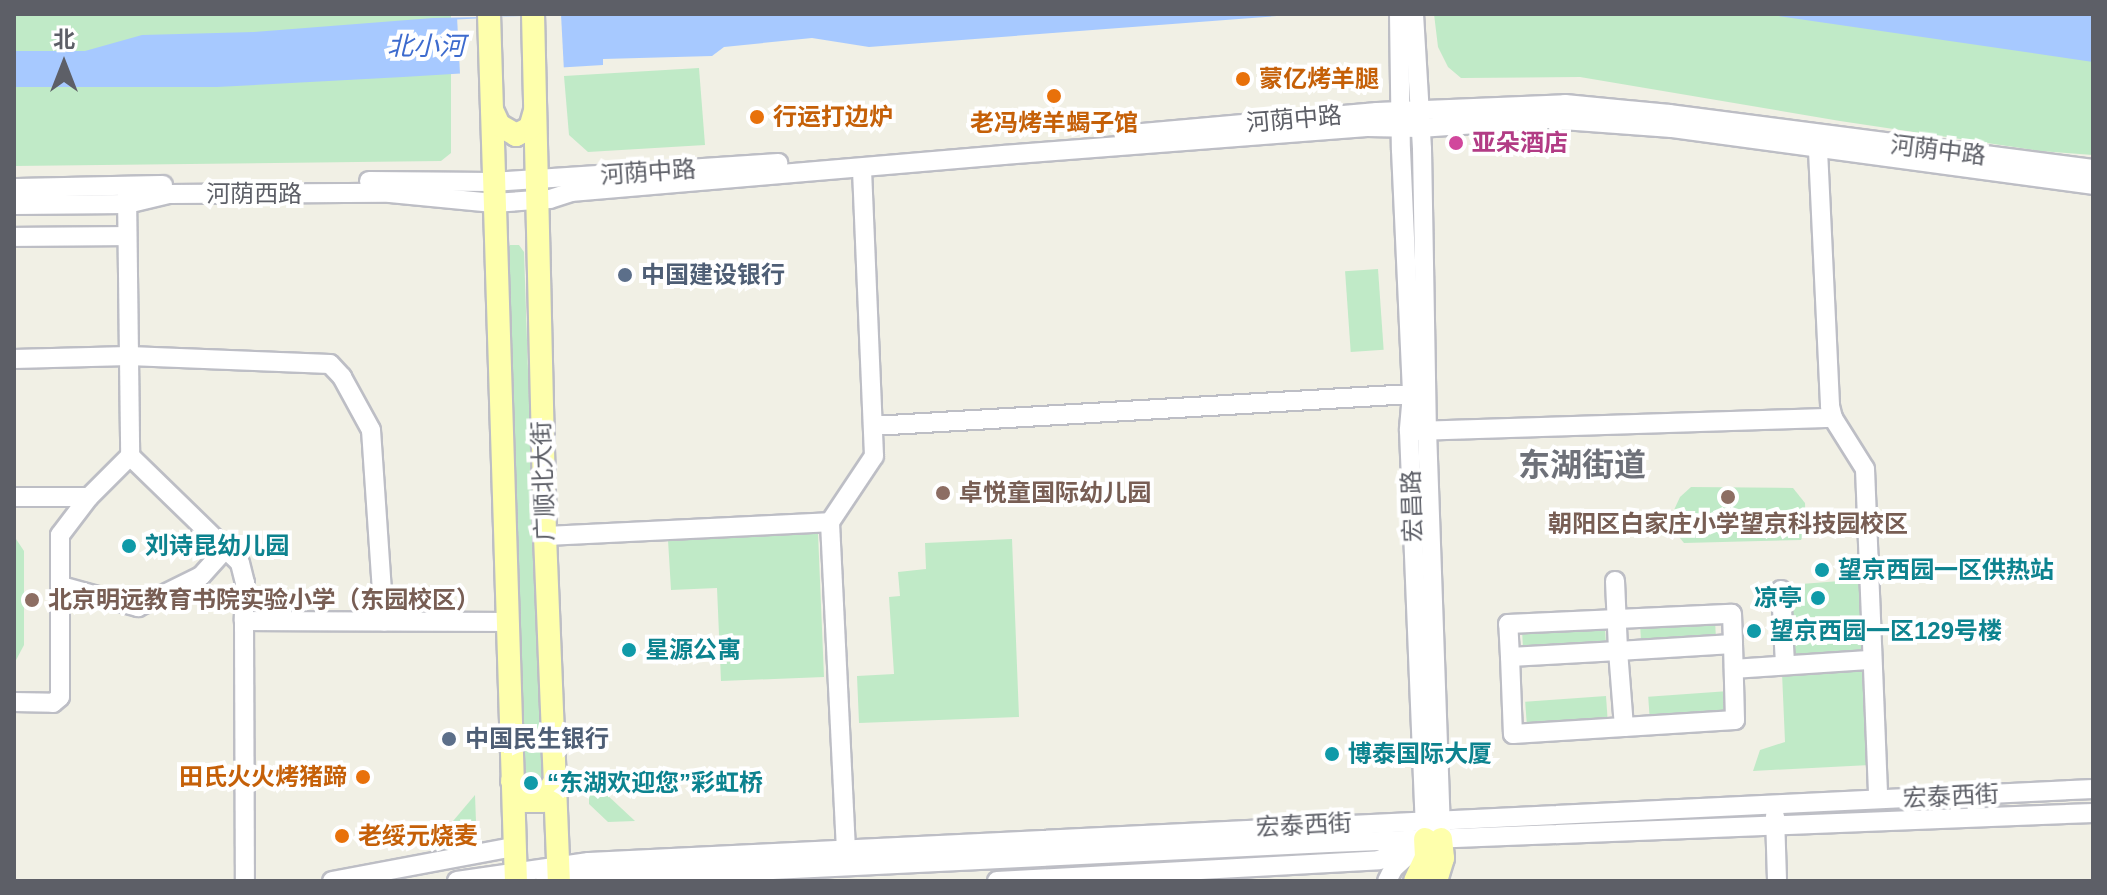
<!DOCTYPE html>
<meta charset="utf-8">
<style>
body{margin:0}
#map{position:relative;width:2107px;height:895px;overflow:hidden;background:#f1f0e5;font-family:Helvetica,"Noto Sans SC",sans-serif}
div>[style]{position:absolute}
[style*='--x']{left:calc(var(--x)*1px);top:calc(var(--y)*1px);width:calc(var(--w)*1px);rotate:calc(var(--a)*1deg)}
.green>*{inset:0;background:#c0eac7;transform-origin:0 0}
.water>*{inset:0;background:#a7c9ff}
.pier>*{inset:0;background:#f1f0e5;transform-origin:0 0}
.roads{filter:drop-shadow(2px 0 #bdbec5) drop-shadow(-2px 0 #bdbec5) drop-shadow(0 2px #bdbec5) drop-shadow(0 -2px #bdbec5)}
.minor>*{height:18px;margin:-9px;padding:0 9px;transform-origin:9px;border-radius:9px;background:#fff}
.major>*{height:22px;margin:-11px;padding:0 11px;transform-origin:11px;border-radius:11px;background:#feffac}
.dots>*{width:22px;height:22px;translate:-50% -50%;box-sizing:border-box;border:4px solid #fff;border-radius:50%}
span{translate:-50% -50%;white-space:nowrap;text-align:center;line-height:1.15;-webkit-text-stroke:8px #fff;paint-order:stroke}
.food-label{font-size:24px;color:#c56008;font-weight:700}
.left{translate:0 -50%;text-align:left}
.right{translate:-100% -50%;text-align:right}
.street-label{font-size:24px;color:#5d5f67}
.hotel-label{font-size:24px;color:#b23c85;font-weight:700}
.service-label{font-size:24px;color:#4e5e75;font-weight:700}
.education-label{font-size:24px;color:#785e54;font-weight:700}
.culture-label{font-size:24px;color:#0d838f;font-weight:700}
.water-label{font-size:26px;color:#3d6bce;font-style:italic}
.district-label{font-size:32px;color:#6e7179;font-weight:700}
.frame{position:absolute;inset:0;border:16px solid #5d5f67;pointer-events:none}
.north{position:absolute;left:24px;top:24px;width:80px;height:80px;-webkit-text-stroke:6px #fff;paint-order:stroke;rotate:0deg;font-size:22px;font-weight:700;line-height:32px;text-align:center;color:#5d5f67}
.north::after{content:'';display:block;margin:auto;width:28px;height:36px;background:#5d5f67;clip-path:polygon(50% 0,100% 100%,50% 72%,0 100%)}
</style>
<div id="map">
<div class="green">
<div style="clip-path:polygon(14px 14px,451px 14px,451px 153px,441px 161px,14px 166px)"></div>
<div style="clip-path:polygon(1434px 14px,2093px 14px,2093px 155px,2040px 151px,1840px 121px,1580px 77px,1461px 78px,1448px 67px,1438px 47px)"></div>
<div style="clip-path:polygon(699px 68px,705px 145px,588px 152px,569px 135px,564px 76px)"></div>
<div style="clip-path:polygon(510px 245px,519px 245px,524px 252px,542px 785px,538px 795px,523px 786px,505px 252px)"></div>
<div style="left:1378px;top:269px;width:81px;height:33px;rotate:86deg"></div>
<div style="clip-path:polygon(1691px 487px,1793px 488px,1805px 503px,1806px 528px,1801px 540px,1684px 543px,1675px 532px,1674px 510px,1680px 497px)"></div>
<div style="clip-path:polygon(818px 533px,824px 677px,721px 681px,717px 588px,671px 590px,668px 540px)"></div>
<div style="clip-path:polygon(14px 536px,24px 551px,24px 645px,14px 664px)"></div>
<div style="clip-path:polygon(1012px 539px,1019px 717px,859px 723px,857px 676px,894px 674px,889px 597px,900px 596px,898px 572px,926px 569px,925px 543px)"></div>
<div style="clip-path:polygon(1866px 579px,1867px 646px,1860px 652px,1790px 655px,1788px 585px)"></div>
<div style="left:1715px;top:620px;width:21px;height:75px;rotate:87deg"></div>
<div style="left:1605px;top:627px;width:22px;height:83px;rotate:87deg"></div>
<div style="clip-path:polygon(1862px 667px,1870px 765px,1753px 771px,1760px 750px,1785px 742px,1782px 673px)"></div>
<div style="left:1729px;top:691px;width:26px;height:81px;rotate:86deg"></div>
<div style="left:1606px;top:696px;width:26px;height:81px;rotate:86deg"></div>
<div style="clip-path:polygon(589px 778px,635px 821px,608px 822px,589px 804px)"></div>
<div style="clip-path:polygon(475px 795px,476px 822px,464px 836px,437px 840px)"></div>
</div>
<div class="water">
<div style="clip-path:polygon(623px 14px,1304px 14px,869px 47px,812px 38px,724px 47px,712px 56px,603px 59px,603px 65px,403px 77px,217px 87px,14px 87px,14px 51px,85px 51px,142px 35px,254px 32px,433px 18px)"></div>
<div style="clip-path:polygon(1765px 14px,2093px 14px,2093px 62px)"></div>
</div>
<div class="pier">
<div style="left:561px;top:14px;width:57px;height:104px;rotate:87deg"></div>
</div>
<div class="roads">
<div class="minor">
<div style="--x:1399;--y:14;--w:136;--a:89.2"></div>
<div style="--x:1401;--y:150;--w:244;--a:87.4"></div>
<div style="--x:1412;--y:394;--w:37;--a:95"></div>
<div style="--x:1409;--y:431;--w:402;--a:87.7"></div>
<div style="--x:1414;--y:14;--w:135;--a:86.6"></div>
<div style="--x:1422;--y:149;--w:281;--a:89"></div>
<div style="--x:1427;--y:430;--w:401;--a:88"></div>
<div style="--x:1131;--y:134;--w:247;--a:-5.1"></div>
<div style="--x:1377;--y:112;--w:188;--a:-2.4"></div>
<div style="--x:1565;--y:104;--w:105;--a:5.4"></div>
<div style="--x:1670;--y:114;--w:427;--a:7.4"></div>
<div style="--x:1818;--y:150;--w:256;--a:87.3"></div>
<div style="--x:1830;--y:406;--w:12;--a:76"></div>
<div style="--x:1833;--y:418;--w:60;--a:57.9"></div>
<div style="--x:1865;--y:469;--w:330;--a:87.7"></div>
<div style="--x:369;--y:181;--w:123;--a:0.5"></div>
<div style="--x:492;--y:182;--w:287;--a:-3.8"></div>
<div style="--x:14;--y:188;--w:149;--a:-1.2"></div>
<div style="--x:127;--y:193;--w:263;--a:89.3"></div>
<div style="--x:130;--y:456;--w:153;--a:44.2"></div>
<div style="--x:240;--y:563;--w:21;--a:76"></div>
<div style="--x:245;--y:583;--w:38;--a:92"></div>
<div style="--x:244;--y:621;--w:263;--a:0.2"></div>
<div style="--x:14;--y:205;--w:113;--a:-0.5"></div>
<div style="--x:127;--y:204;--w:43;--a:-13.4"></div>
<div style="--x:169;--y:194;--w:221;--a:-0.3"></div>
<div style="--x:390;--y:193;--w:104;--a:5.5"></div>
<div style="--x:494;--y:203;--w:56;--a:-4.1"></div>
<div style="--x:550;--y:199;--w:22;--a:-18"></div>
<div style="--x:571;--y:192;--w:434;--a:-4.9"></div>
<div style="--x:1003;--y:155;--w:365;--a:-4.4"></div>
<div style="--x:1367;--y:127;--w:53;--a:1.1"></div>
<div style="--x:1420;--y:128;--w:129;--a:-4"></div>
<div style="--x:1549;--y:119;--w:123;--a:4.2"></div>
<div style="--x:1672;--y:128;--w:425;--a:7.7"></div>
<div style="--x:14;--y:237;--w:112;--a:-0.5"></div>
<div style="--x:14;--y:359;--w:115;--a:-1.5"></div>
<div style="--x:129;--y:356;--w:201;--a:2.3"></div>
<div style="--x:330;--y:364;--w:18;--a:47"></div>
<div style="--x:342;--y:377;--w:60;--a:61.3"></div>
<div style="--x:371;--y:430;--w:192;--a:86.1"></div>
<div style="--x:873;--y:426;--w:540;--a:-3.4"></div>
<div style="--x:1416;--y:431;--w:417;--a:-1.8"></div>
<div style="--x:14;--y:497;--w:75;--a:0"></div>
<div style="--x:545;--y:536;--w:285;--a:-2.8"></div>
<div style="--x:1615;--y:581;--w:70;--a:87.5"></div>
<div style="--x:1618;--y:651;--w:108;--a:176.8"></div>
<div style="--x:1510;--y:657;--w:77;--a:87.8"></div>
<div style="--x:1513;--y:734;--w:111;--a:-3.6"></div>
<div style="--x:61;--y:586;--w:80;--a:15.3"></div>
<div style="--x:138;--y:607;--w:70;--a:-26.2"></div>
<div style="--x:201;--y:576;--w:36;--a:-48"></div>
<div style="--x:1781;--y:590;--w:74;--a:86.9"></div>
<div style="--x:244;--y:621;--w:260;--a:89.8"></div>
<div style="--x:1733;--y:644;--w:76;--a:88.5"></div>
<div style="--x:1735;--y:720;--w:111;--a:176.4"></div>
<div style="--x:1624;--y:727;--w:76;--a:-94.5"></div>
<div style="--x:1618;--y:651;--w:115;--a:-3.5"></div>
<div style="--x:1510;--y:657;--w:33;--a:-93"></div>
<div style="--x:1508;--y:624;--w:224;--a:-2.6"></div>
<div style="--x:1732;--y:614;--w:30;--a:88"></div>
<div style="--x:1734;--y:669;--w:137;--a:-3.8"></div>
<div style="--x:14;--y:702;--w:39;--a:1"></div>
<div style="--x:53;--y:703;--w:9;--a:-41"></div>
<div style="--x:60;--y:697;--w:162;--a:-90"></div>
<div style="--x:60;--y:535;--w:48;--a:-52.7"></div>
<div style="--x:89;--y:497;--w:58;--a:-45"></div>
<div style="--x:1775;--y:816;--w:65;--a:88.2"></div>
<div style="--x:846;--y:850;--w:328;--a:-92.8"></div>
<div style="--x:830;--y:522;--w:79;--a:-56.3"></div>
<div style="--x:874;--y:456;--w:288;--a:-92.4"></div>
<div style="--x:332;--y:881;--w:185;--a:-10.6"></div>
<div style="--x:457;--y:881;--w:133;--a:-8.2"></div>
<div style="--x:589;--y:862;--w:1506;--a:-2.78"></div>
<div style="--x:545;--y:881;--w:785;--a:-2.77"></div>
<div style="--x:1329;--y:843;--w:765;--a:-2.25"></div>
<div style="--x:997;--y:881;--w:383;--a:-3.1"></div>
<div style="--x:1379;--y:860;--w:39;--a:-24"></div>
<div style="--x:1387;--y:881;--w:13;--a:-63"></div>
<div style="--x:1393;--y:869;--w:25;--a:-43"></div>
</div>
<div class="major">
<div style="--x:489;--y:14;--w:867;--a:88.22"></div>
<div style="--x:533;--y:14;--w:522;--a:88.68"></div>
<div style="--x:545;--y:536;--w:345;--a:87.7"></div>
<div style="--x:492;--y:110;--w:17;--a:65"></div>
<div style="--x:499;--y:125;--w:20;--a:30"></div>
<div style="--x:516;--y:135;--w:16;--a:-27"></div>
<div style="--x:530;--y:128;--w:18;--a:-74"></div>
<div style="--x:512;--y:781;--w:23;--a:59"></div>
<div style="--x:524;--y:801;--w:18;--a:0"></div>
<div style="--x:542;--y:801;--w:24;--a:-57"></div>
<div style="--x:1415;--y:881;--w:26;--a:-65"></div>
<div style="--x:1426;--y:857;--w:18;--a:-93"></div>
<div style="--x:1436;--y:881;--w:24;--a:-73"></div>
<div style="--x:1443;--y:858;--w:19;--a:-96"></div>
</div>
</div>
<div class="dots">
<div style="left:1243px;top:79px;background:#e8710a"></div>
<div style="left:1054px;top:96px;background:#e8710a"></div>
<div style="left:757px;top:117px;background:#e8710a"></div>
<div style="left:1456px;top:143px;background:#d1479c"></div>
<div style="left:625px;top:275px;background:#5c6f8a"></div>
<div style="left:943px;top:493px;background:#8d6e63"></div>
<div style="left:1728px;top:497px;background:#8d6e63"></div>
<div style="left:129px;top:546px;background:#0f9aa8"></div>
<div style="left:1822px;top:570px;background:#0f9aa8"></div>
<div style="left:1818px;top:598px;background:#0f9aa8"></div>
<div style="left:32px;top:600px;background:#8d6e63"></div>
<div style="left:1754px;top:631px;background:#0f9aa8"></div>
<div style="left:629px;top:650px;background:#0f9aa8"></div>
<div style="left:449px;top:739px;background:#5c6f8a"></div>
<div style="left:1332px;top:754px;background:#0f9aa8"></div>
<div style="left:363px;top:777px;background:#e8710a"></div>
<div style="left:531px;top:783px;background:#0f9aa8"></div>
<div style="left:342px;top:836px;background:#e8710a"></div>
</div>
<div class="food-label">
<span class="left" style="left:1259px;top:79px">蒙亿烤羊腿</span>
<span class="left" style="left:773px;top:117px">行运打边炉</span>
<span style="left:1054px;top:123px">老冯烤羊蝎子馆</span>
<span class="right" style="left:347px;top:777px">田氏火火烤猪蹄</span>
<span class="left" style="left:358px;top:836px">老绥元烧麦</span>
</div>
<div class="street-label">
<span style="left:1294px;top:119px;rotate:-5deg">河荫中路</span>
<span style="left:1938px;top:150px;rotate:7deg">河荫中路</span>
<span style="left:648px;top:172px;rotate:-4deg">河荫中路</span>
<span style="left:254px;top:194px">河荫西路</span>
<span style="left:543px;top:481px;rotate:-92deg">广顺北大街</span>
<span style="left:1412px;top:506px;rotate:-92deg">宏昌路</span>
<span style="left:1951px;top:796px;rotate:-3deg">宏泰西街</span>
<span style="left:1304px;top:825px;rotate:-3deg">宏泰西街</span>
</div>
<div class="hotel-label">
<span class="left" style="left:1472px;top:143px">亚朵酒店</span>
</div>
<div class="service-label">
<span class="left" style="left:641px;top:275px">中国建设银行</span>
<span class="left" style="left:465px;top:739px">中国民生银行</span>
</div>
<div class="education-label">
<span class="left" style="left:959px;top:493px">卓悦童国际幼儿园</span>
<span style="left:1728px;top:524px">朝阳区白家庄小学望京科技园校区</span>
<span class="left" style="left:48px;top:600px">北京明远教育书院实验小学（东园校区）</span>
</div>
<div class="culture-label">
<span class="left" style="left:145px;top:546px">刘诗昆幼儿园</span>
<span class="left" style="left:1838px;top:570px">望京西园一区供热站</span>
<span class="right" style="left:1802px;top:598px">凉亭</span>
<span class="left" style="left:1770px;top:631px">望京西园一区129号楼</span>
<span class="left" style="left:645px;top:650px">星源公寓</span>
<span class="left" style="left:1348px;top:754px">博泰国际大厦</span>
<span class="left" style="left:547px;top:783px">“东湖欢迎您”彩虹桥</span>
</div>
<div class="water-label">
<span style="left:426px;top:47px">北小河</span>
</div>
<div class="district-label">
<span style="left:1582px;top:465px">东湖街道</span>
</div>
<div class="frame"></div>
<div class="north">北</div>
</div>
